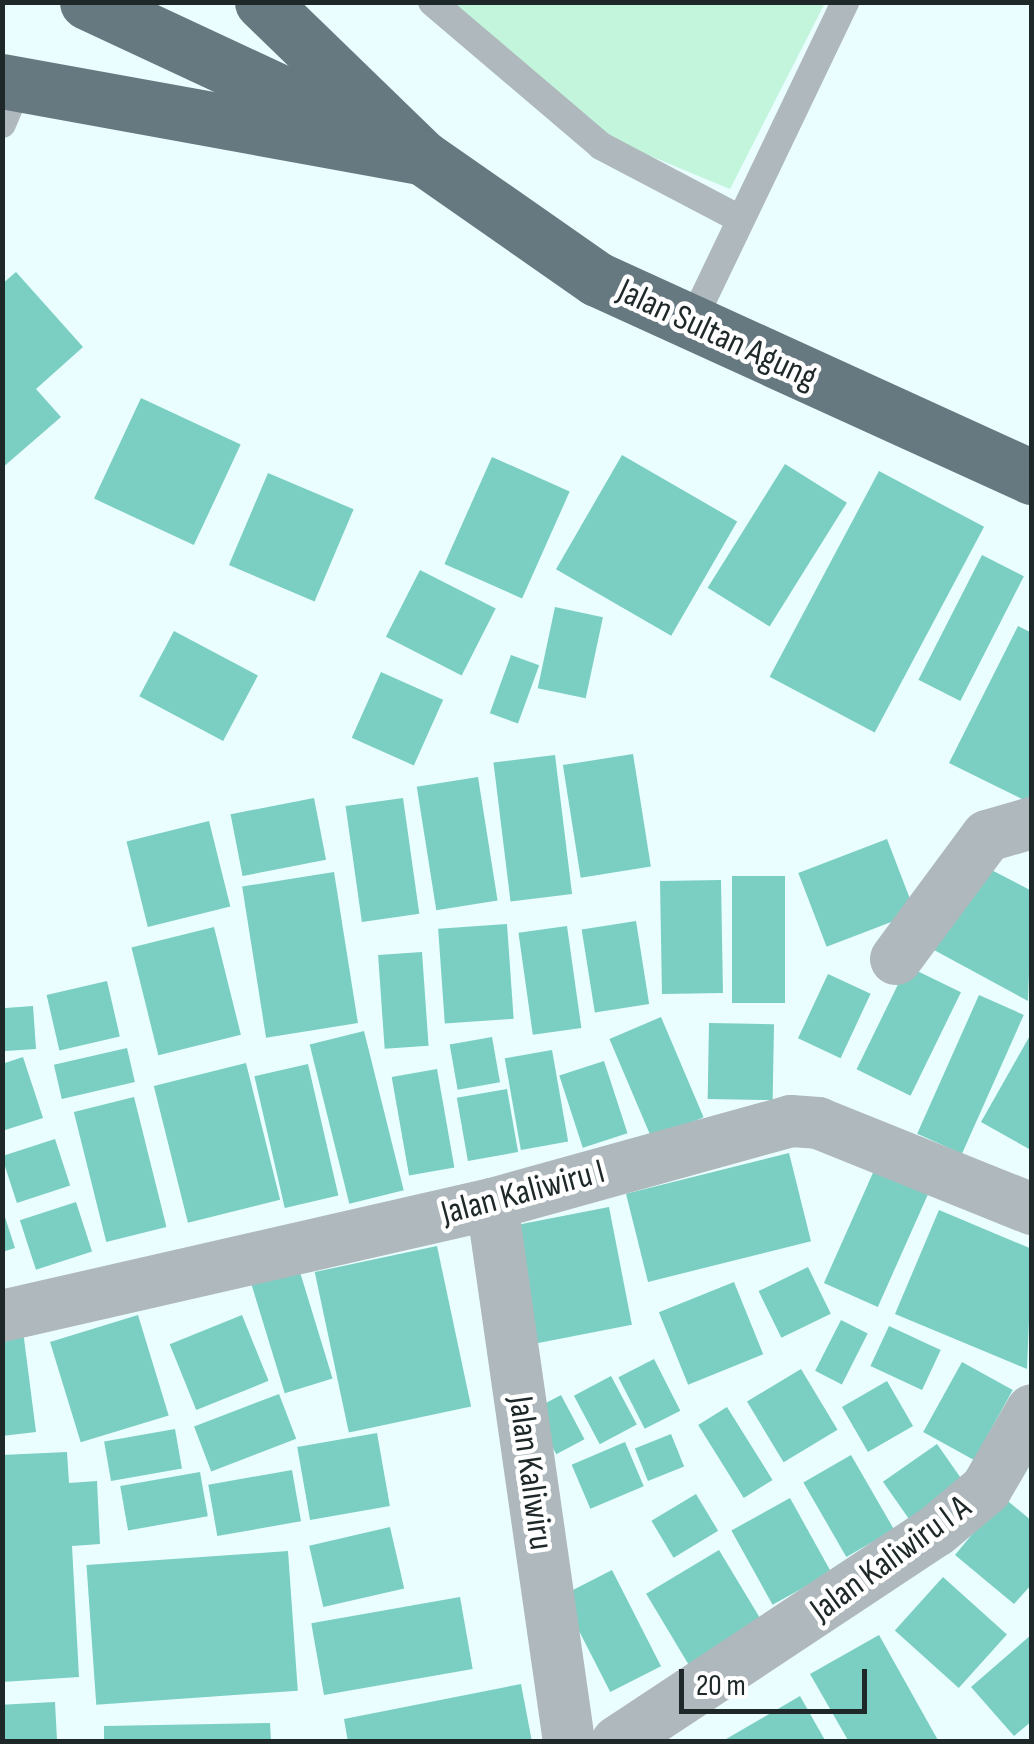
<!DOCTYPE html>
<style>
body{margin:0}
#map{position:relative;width:1034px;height:1744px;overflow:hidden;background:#eafdff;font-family:"Sofia Sans Condensed",sans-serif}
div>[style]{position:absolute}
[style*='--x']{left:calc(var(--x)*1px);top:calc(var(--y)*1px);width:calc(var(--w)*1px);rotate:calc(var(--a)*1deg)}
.green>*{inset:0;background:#c2f5dc}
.building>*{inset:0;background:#7acfc2;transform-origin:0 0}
.service>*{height:28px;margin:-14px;padding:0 14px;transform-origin:14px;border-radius:14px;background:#afb8bc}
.minor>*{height:52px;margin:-26px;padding:0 26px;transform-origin:26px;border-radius:26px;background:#afb8bc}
.trunk>*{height:55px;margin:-27.5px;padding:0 27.5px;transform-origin:27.5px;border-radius:27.5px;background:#667880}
span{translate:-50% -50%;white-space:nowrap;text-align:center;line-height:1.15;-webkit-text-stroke:9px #fff;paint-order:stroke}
.street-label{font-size:35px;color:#1f2829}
.frame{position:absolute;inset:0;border:5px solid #1f2829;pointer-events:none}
.scale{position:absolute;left:679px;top:1669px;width:188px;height:45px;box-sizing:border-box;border:5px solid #1f2829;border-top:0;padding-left:12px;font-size:30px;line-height:35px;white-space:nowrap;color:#1f2829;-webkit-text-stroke:8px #fff;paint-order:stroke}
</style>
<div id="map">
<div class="green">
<div style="clip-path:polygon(449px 3px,825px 3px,730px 189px,602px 136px)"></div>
</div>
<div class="building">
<div style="clip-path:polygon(16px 272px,83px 347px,36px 389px,61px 417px,2px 468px,2px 284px)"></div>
<div style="left:141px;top:398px;width:110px;height:111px;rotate:25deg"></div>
<div style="left:622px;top:455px;width:133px;height:132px;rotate:30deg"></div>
<div style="left:492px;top:457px;width:85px;height:117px;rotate:24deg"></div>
<div style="left:785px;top:464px;width:73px;height:146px;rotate:32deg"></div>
<div style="left:879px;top:471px;width:119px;height:233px;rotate:28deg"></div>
<div style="left:268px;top:473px;width:93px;height:100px;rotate:23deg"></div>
<div style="left:982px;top:555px;width:47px;height:140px;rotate:27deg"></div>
<div style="left:420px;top:570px;width:85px;height:75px;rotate:27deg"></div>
<div style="left:555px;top:607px;width:49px;height:83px;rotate:12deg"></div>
<div style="clip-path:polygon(1018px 626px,1032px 633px,1032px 804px,949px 763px)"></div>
<div style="left:174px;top:631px;width:95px;height:74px;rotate:28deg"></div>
<div style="left:511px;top:655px;width:30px;height:62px;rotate:20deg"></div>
<div style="left:381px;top:672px;width:68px;height:72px;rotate:24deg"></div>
<div style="left:633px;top:754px;width:114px;height:71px;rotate:81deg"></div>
<div style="left:555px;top:755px;width:140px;height:62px;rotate:83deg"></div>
<div style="left:478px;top:777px;width:125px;height:62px;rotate:81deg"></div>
<div style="left:314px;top:798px;width:63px;height:85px;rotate:79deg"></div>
<div style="left:403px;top:798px;width:117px;height:58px;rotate:82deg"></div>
<div style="left:209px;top:821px;width:88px;height:85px;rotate:76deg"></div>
<div style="left:887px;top:839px;width:79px;height:95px;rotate:69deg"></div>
<div style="clip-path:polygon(980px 864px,1032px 891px,1028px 1001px,934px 950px)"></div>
<div style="left:334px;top:872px;width:153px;height:93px;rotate:81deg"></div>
<div style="left:785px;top:876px;width:127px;height:53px;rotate:90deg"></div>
<div style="left:721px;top:880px;width:113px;height:61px;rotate:89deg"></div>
<div style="left:636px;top:921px;width:84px;height:55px;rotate:81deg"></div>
<div style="left:507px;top:924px;width:95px;height:69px;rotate:86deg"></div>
<div style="left:567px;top:926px;width:103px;height:49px;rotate:82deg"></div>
<div style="left:214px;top:927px;width:111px;height:85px;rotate:76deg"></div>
<div style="left:422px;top:952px;width:94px;height:44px;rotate:86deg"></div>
<div style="left:907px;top:966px;width:60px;height:115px;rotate:26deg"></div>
<div style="left:828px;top:974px;width:47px;height:71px;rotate:25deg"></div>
<div style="left:107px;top:981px;width:57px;height:62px;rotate:77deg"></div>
<div style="left:979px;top:995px;width:49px;height:152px;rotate:24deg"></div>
<div style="left:33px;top:1006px;width:43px;height:31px;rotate:86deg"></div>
<div style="left:661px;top:1017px;width:109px;height:56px;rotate:67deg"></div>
<div style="left:709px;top:1023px;width:65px;height:76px;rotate:1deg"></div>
<div style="left:364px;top:1031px;width:164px;height:56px;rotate:76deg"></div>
<div style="clip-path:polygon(1032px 1032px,1032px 1146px,1029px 1149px,981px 1122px)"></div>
<div style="left:492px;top:1037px;width:46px;height:43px;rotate:80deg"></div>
<div style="left:127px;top:1048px;width:35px;height:75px;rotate:77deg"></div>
<div style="left:552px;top:1050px;width:93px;height:48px;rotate:80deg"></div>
<div style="clip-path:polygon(23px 1057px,43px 1118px,2px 1131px,2px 1064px)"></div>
<div style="left:604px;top:1061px;width:76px;height:47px;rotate:72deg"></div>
<div style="left:246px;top:1063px;width:141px;height:95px;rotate:76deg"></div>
<div style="left:308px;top:1064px;width:135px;height:55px;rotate:77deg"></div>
<div style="left:437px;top:1069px;width:100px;height:46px;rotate:80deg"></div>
<div style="left:507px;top:1089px;width:64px;height:51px;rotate:80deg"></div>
<div style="left:134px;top:1097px;width:134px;height:62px;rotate:76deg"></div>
<div style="left:55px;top:1139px;width:49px;height:56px;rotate:72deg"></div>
<div style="left:789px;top:1153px;width:91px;height:168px;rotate:76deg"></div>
<div style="left:876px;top:1166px;width:59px;height:128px;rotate:24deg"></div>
<div style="left:76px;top:1202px;width:52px;height:59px;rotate:72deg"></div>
<div style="left:609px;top:1207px;width:120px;height:102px;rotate:79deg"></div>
<div style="clip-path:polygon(939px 1210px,1032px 1249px,1027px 1369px,895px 1314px)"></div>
<div style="clip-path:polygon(3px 1211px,15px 1248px,2px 1252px,2px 1212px)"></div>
<div style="left:437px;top:1246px;width:164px;height:125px;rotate:78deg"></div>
<div style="left:296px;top:1259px;width:125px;height:50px;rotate:73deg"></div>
<div style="left:808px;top:1267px;width:52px;height:55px;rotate:64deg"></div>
<div style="left:734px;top:1282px;width:78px;height:81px;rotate:68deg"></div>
<div style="left:138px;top:1315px;width:105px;height:92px;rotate:73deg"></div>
<div style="left:242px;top:1315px;width:71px;height:78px;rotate:68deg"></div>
<div style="left:841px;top:1320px;width:30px;height:57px;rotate:27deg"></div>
<div style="left:889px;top:1326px;width:57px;height:44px;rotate:25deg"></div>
<div style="clip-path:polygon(23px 1331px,36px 1432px,2px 1436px,2px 1334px)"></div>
<div style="left:654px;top:1359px;width:58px;height:40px;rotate:63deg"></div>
<div style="left:962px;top:1362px;width:58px;height:80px;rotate:29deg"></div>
<div style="left:801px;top:1369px;width:71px;height:63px;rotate:59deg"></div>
<div style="left:611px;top:1376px;width:55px;height:42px;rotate:62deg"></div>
<div style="left:887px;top:1381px;width:52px;height:52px;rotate:60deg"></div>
<div style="left:279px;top:1394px;width:48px;height:91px;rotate:69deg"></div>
<div style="left:561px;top:1395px;width:50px;height:32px;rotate:62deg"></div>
<div style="left:727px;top:1407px;width:86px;height:34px;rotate:58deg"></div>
<div style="left:175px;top:1429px;width:40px;height:72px;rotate:80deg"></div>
<div style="left:377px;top:1433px;width:74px;height:81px;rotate:80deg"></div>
<div style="left:671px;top:1434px;width:35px;height:39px;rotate:68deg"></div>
<div style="left:625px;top:1442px;width:48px;height:58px;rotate:67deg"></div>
<div style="left:937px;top:1444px;width:47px;height:66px;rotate:55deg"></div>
<div style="clip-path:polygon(67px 1452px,69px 1483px,97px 1481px,100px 1544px,72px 1546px,79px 1677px,2px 1682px,2px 1455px)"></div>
<div style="left:851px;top:1455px;width:86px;height:55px;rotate:60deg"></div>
<div style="left:292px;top:1470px;width:52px;height:85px;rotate:80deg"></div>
<div style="left:200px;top:1472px;width:45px;height:81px;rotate:80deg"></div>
<div style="left:696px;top:1494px;width:43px;height:52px;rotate:59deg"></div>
<div style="clip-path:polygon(1003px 1497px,1032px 1521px,1032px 1584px,1014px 1604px,955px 1555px)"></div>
<div style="left:790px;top:1498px;width:85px;height:67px;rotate:61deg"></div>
<div style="left:390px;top:1527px;width:63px;height:83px;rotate:77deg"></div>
<div style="left:719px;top:1550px;width:85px;height:85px;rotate:59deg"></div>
<div style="left:288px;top:1551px;width:140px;height:202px;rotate:86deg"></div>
<div style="left:612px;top:1570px;width:108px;height:57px;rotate:63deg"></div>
<div style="left:943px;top:1577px;width:86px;height:72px;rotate:42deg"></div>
<div style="left:460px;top:1597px;width:73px;height:151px;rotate:80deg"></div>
<div style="clip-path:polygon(1032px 1634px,1032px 1721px,1014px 1736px,971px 1687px)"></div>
<div style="clip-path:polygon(879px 1635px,939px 1742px,849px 1742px,810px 1674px)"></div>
<div style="clip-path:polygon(521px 1684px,532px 1742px,348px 1742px,344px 1719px)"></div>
<div style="clip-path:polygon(800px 1696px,826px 1742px,721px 1742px)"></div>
<div style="left:55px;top:1702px;width:40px;height:53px;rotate:87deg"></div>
<div style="clip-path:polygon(270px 1723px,271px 1742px,104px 1742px,104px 1726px)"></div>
</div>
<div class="service">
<div style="--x:432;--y:2;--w:222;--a:40.4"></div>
<div style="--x:601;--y:146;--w:155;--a:27.7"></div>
<div style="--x:2;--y:124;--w:43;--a:-67"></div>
<div style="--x:691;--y:324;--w:357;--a:-64.4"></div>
</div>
<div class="minor">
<div style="--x:896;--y:959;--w:153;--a:-53.5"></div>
<div style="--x:987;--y:836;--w:47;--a:-16.1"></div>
<div style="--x:492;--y:1204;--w:543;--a:81.85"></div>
<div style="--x:2;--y:1316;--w:503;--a:-12.88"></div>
<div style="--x:492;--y:1204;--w:310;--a:-15.5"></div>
<div style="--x:791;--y:1121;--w:27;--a:4"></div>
<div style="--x:818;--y:1123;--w:231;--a:21.9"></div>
<div style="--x:617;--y:1742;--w:382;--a:-33.5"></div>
<div style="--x:936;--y:1531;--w:65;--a:-40"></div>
<div style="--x:986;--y:1489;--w:91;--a:-59.8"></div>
</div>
<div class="trunk">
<div style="--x:87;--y:2;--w:291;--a:25"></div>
<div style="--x:262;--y:2;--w:223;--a:44.1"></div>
<div style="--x:422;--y:157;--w:213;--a:34.9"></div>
<div style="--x:597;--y:279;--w:478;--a:24.5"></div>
<div style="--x:2;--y:81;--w:427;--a:10.3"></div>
</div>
<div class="street-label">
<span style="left:717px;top:335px;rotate:25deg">Jalan Sultan Agung</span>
<span style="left:523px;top:1193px;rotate:-15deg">Jalan Kaliwiru I</span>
<span style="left:530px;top:1473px;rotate:82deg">Jalan Kaliwiru</span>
<span style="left:891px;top:1559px;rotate:-36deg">Jalan Kaliwiru I A</span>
</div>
<div class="frame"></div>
<div class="scale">20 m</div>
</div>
